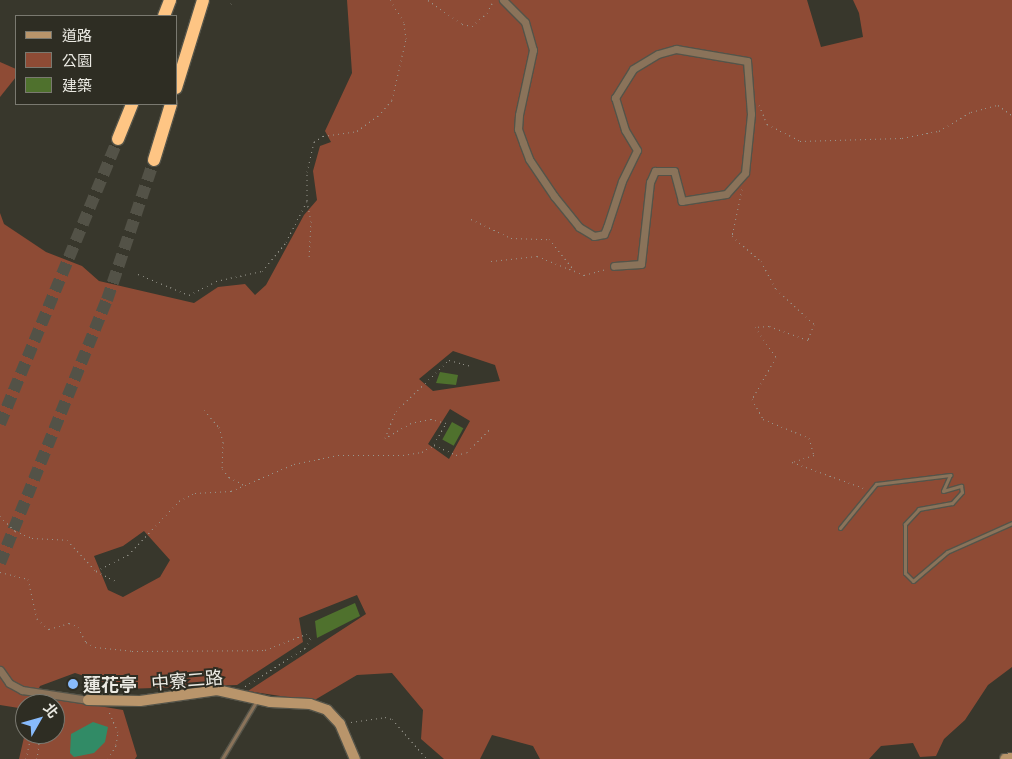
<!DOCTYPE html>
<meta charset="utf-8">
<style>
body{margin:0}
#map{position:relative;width:1012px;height:759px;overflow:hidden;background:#38372c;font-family:Barlow,"Noto Sans TC",sans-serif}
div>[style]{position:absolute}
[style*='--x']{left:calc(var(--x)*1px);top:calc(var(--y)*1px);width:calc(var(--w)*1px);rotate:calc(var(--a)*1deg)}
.green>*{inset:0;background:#8e4b35}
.water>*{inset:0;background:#318b66}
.building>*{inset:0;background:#4f712d;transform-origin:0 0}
.highway-tunnel>*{height:12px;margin-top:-6px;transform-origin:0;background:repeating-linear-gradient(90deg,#535247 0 12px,transparent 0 18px)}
.path>*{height:1px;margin-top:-0.5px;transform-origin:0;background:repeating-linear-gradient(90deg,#99988f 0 1px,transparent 0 5px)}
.roads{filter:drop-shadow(1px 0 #555449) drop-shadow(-1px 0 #555449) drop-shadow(0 1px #555449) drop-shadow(0 -1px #555449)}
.lane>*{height:3px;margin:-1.5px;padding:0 1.5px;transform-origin:1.5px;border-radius:1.5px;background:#8a735a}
.street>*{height:7px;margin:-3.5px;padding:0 3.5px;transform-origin:3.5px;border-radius:3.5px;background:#8a735a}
.secondary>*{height:10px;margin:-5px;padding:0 5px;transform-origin:5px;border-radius:5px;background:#b9956b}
.highway>*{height:12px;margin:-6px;padding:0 6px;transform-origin:6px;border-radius:6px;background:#fec584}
.dots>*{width:14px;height:14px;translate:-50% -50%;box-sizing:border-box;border:2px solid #2e2d23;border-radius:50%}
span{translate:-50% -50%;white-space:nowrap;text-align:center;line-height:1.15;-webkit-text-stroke:4px #2e2d23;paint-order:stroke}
.street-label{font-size:18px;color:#ebeae3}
.poi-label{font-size:18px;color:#ebeae3;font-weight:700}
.left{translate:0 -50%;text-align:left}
.legend{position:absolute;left:15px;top:15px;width:162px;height:90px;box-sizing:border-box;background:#2e2d23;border:1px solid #7a7970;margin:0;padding:6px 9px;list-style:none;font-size:15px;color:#ebeae3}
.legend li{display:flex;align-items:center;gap:10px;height:25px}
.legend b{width:25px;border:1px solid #7a7970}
.north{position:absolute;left:15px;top:694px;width:50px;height:50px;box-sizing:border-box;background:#2e2d23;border:1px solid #7a7970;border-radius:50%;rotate:52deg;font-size:14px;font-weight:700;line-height:20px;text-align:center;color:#ebeae3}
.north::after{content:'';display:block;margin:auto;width:18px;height:22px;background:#88bbfc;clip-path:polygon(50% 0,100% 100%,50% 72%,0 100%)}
</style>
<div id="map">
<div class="green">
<div style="clip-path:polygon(evenodd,347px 0,807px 0,821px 47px,863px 37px,859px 13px,853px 0,1012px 0,1012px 667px,988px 685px,965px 720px,944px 739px,936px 756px,920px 757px,913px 743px,881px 746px,869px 759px,540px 759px,533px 746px,492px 735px,480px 759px,444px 759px,421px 739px,423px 710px,392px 673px,357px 675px,313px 701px,248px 691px,366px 614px,357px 595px,299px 618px,303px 642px,237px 685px,125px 689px,75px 673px,40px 686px,31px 704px,25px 704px,25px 709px,0 705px,0 213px,4px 224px,46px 252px,82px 266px,99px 281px,194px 303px,218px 287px,245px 284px,255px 295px,266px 285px,304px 215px,317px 200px,313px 171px,320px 146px,331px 142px,325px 131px,352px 73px,347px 0,453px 351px,495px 365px,500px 381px,433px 391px,419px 379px,453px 351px,347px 0,450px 409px,470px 421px,449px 459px,428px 444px,450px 409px,347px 0,144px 531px,170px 560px,160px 577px,123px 597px,108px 590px,94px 556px,123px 546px,144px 531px)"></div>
<div style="clip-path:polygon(0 62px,16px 69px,16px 77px,0 97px)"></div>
<div style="clip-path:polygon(38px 696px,123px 710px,137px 756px,135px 759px,19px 759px,25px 733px,55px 734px,55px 704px,35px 704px)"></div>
</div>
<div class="water">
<div style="clip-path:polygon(93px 722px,108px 727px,105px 742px,94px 753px,74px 757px,70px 753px,71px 734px)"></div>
</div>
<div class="building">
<div style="clip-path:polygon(440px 372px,458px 375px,456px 385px,436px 383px)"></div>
<div style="left:452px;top:422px;width:13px;height:20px;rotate:29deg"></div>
<div style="clip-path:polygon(355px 603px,360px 616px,317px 638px,315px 621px)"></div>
</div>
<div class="highway-tunnel">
<div style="--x:0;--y:424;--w:308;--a:-67.5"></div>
<div style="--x:0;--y:563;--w:284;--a:-67.9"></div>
<div style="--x:107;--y:300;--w:148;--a:-71.4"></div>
</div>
<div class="path">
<div style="--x:428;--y:0;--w:42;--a:35.2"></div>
<div style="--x:462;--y:24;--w:10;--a:11"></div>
<div style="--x:472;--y:26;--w:20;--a:-41"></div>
<div style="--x:487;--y:13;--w:15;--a:-62"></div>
<div style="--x:231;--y:4;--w:4;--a:-76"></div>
<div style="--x:759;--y:105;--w:21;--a:67"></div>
<div style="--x:767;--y:124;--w:37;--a:27"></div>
<div style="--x:800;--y:141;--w:102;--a:-1.7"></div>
<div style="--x:902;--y:138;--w:38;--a:-11"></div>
<div style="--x:939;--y:131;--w:37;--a:-31"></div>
<div style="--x:971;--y:112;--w:28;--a:-15"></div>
<div style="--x:998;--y:105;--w:17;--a:36"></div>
<div style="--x:742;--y:189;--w:48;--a:102"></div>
<div style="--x:732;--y:236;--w:38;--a:41"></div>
<div style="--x:761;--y:261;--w:32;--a:62"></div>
<div style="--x:776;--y:289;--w:52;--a:42.6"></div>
<div style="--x:814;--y:324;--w:17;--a:111"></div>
<div style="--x:808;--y:340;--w:41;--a:-160.3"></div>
<div style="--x:769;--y:326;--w:14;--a:176"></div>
<div style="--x:755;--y:327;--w:37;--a:55"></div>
<div style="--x:776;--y:357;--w:48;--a:119.7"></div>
<div style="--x:752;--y:399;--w:23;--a:61"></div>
<div style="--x:763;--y:419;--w:50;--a:22.4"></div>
<div style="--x:809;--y:438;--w:18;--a:74"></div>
<div style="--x:814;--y:455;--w:23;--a:162"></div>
<div style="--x:792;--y:462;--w:77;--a:19.9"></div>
<div style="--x:307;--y:201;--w:20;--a:79"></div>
<div style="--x:311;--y:221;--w:38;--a:93"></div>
<div style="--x:471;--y:219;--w:44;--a:25.4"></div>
<div style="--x:511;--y:238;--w:38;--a:2"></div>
<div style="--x:549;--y:239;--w:40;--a:51"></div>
<div style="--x:491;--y:261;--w:46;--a:-6.2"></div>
<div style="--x:537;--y:256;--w:51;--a:22"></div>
<div style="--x:584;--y:275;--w:24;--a:-15"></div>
<div style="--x:138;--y:274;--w:55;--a:22.4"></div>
<div style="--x:189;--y:295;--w:30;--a:-27"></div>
<div style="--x:216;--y:281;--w:47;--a:-12.3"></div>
<div style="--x:262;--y:271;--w:38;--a:-50"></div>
<div style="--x:286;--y:242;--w:46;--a:-62.9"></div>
<div style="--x:307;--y:201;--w:29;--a:-90"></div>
<div style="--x:307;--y:172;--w:31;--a:-77"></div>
<div style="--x:314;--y:142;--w:11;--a:-34"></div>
<div style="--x:323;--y:136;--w:34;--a:-8"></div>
<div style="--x:357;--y:131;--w:26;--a:-36"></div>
<div style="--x:378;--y:116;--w:21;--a:-49"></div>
<div style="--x:392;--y:100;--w:63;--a:-77.1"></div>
<div style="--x:406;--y:39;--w:17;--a:-97"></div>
<div style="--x:404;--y:22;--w:26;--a:-122"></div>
<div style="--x:204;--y:410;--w:23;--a:49"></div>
<div style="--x:219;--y:427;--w:16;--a:75"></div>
<div style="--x:223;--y:442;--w:27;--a:92"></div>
<div style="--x:222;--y:469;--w:11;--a:49"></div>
<div style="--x:229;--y:477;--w:17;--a:28"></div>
<div style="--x:434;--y:444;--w:24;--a:-60"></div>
<div style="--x:446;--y:423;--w:16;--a:-165"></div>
<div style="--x:431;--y:419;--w:20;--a:169"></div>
<div style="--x:411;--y:423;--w:30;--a:150"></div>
<div style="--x:385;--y:438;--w:29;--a:-68"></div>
<div style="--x:396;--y:411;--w:74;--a:-43.9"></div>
<div style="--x:449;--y:360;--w:23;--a:15"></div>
<div style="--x:0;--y:516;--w:21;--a:45"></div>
<div style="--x:15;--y:531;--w:18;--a:22"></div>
<div style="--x:32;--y:538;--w:35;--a:3"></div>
<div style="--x:67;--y:540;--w:42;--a:46.9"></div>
<div style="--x:96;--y:571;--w:36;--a:-27"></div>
<div style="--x:128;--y:555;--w:74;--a:-46.6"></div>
<div style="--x:179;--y:501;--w:18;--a:-27"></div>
<div style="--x:195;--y:493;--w:36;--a:-3"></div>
<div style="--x:231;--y:491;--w:69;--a:-23.2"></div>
<div style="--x:294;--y:464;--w:45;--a:-11.6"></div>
<div style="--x:338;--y:455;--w:65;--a:0"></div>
<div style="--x:403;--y:455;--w:19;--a:-9"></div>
<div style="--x:422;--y:452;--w:14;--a:-30"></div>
<div style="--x:434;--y:445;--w:24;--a:24"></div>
<div style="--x:456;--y:455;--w:11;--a:-15"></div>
<div style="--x:467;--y:452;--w:34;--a:-45"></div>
<div style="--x:96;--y:571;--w:22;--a:27"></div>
<div style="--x:0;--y:572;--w:29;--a:14"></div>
<div style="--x:28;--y:579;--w:41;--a:77.3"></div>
<div style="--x:37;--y:619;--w:16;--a:40"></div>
<div style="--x:49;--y:629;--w:21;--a:-17"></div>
<div style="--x:69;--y:623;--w:10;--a:24"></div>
<div style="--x:78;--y:627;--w:17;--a:62"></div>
<div style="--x:86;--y:642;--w:10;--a:29"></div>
<div style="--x:95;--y:647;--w:37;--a:6"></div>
<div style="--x:132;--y:651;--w:133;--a:-0.4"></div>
<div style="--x:265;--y:650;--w:44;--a:-21.3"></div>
<div style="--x:306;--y:634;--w:7;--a:45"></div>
<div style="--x:311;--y:639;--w:11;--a:124"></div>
<div style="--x:305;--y:648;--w:72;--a:147.4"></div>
<div style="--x:55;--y:708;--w:5;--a:-68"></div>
<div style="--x:351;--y:722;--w:34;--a:-8"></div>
<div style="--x:385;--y:717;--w:7;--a:16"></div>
<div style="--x:392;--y:719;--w:53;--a:48.8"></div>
<div style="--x:26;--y:759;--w:19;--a:-78"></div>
<div style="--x:30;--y:740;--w:10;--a:-11"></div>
<div style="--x:37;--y:759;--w:25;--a:-83"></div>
<div style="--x:108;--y:759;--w:16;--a:-60"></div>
<div style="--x:116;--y:745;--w:13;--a:-81"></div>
<div style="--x:118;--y:732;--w:24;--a:-114"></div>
</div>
<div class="roads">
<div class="lane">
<div style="--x:840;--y:528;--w:57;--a:-50.7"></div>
<div style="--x:876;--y:484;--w:75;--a:-6.9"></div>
<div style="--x:950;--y:475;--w:17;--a:114"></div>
<div style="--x:943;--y:491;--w:19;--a:-16"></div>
<div style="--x:961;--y:486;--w:6;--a:81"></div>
<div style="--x:962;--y:492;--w:15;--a:132"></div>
<div style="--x:952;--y:503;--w:34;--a:170"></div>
<div style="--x:919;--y:509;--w:21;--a:133"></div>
<div style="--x:905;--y:524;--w:49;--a:90"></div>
<div style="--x:905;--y:573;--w:11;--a:45"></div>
<div style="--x:913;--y:581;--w:45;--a:-40.5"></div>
<div style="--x:947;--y:552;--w:71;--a:-24"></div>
<div style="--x:222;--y:759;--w:66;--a:-59.2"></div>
</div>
<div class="street">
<div style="--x:503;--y:0;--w:31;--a:45"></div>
<div style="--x:525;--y:22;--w:29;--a:74"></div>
<div style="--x:533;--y:50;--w:66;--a:102.2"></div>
<div style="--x:519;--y:115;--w:14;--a:94"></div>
<div style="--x:518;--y:129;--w:15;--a:70"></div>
<div style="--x:523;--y:143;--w:17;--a:69"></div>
<div style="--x:529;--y:159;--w:45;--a:56"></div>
<div style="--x:554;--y:196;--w:40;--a:51"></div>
<div style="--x:579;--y:227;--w:17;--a:31"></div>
<div style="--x:594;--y:236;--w:10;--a:-11"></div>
<div style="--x:604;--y:234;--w:8;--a:-67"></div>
<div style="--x:607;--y:227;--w:48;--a:-71.9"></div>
<div style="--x:622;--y:181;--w:34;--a:-64"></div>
<div style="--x:637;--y:150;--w:23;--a:-121"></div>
<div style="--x:625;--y:130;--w:34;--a:-107"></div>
<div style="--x:615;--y:98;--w:34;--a:-58"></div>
<div style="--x:633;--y:69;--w:29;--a:-31"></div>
<div style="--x:658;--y:54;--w:19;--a:-16"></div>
<div style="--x:676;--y:49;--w:72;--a:9.6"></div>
<div style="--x:747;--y:61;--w:53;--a:85.7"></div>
<div style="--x:751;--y:114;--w:59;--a:95.8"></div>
<div style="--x:745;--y:173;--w:28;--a:132"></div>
<div style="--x:726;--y:194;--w:45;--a:171"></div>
<div style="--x:682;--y:201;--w:31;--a:-105"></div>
<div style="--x:674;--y:171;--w:19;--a:180"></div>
<div style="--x:655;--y:171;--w:12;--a:114"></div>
<div style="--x:650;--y:182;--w:82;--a:96.3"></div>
<div style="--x:641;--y:264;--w:27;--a:176"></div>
<div style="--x:0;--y:670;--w:16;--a:55"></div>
<div style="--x:9;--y:683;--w:15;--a:28"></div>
<div style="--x:22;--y:690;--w:67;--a:8.6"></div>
</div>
<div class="secondary">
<div style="--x:88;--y:700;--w:52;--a:1.1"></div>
<div style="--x:140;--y:701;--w:78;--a:-8.1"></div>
<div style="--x:217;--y:690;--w:54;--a:12.8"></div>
<div style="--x:270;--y:702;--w:40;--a:2.9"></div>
<div style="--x:310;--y:704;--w:18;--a:19"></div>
<div style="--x:327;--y:710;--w:19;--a:47"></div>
<div style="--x:340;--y:724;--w:38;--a:67"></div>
<div style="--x:1005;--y:759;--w:7;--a:-8"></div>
</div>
<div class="highway">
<div style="--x:164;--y:16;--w:17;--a:-69"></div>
<div style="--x:176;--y:88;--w:92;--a:-72.9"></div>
<div style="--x:118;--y:139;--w:38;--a:-68"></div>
<div style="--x:154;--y:160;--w:59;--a:-73.1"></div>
</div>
</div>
<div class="dots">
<div style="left:73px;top:684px;background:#88bbfc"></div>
</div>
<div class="street-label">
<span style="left:187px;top:680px;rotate:-5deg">中寮二路</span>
</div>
<div class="poi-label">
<span class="left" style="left:83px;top:684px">蓮花亭</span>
</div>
<ul class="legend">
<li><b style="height:6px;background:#b9956b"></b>道路</li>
<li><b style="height:14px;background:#8e4b35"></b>公園</li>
<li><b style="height:14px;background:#4f712d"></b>建築</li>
</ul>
<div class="north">北</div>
</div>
